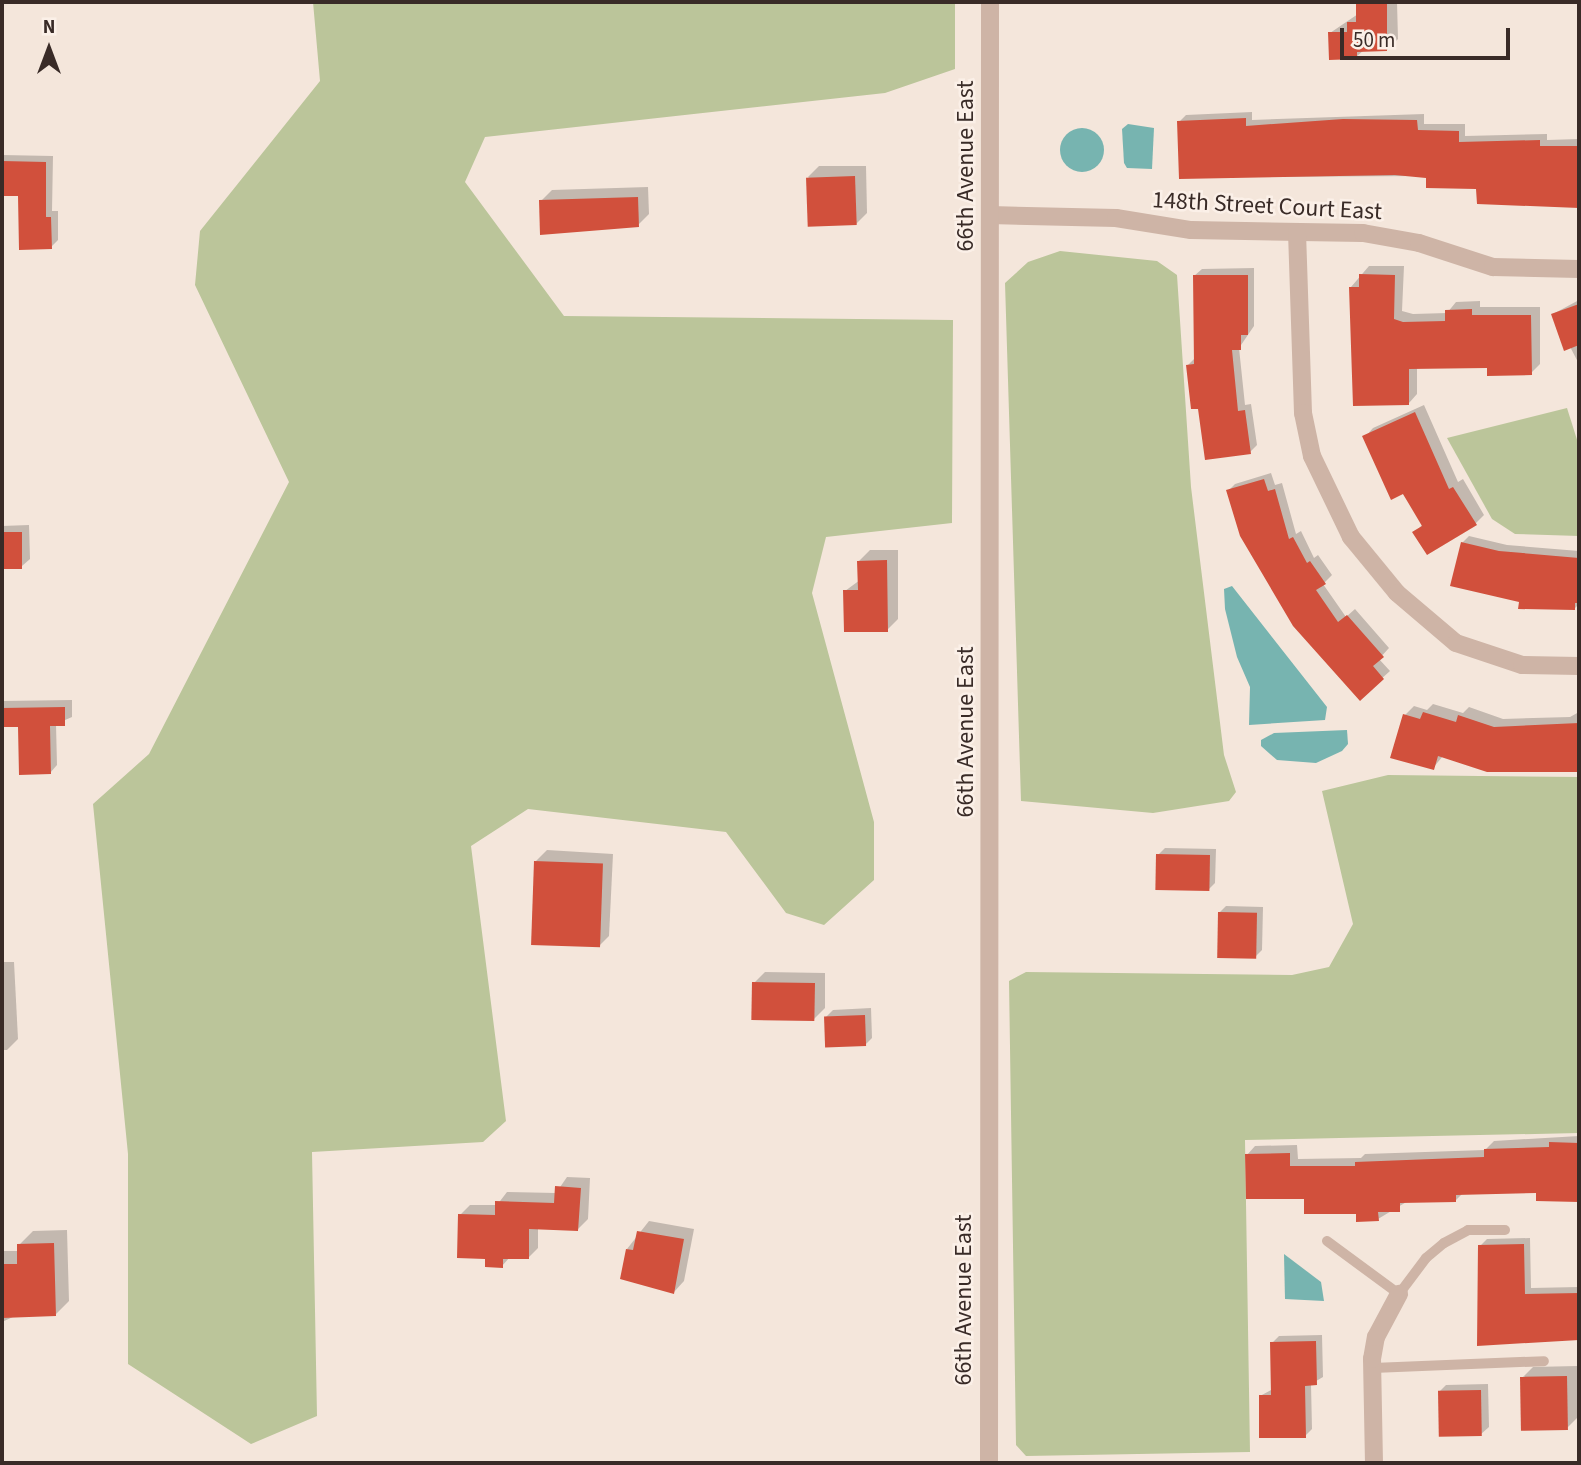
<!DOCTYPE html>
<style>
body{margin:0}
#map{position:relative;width:1581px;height:1465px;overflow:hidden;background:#f4e6db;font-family:"Source Sans 3",sans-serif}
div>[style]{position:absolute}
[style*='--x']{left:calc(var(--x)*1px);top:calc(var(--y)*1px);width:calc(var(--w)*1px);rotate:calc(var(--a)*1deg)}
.green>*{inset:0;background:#bbc59a}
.water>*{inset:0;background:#77b4b0}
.round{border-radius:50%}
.shadow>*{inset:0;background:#0003}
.building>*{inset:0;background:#d1503c;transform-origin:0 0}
.lane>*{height:10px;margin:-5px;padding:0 5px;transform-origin:5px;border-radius:5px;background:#ceb4a6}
.street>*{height:18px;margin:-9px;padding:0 9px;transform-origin:9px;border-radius:9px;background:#ceb4a6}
span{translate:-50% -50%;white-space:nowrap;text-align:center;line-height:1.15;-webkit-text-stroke:5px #fbf0e8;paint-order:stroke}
.street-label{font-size:24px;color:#392b27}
.frame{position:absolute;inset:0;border:4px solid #392b27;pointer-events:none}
.north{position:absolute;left:14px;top:14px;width:70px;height:70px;-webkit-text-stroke:5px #fbf0e8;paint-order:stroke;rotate:0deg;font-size:19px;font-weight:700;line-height:28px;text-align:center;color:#392b27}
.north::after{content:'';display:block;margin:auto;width:24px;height:32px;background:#392b27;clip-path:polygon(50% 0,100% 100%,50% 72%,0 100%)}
.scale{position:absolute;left:1340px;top:28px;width:170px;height:32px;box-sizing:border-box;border:4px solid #392b27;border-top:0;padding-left:9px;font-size:21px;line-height:24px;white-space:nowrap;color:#392b27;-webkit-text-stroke:5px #fbf0e8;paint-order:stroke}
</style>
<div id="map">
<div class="green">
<div style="clip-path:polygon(313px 2px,955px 2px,955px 69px,885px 93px,485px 137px,465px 182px,564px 316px,953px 320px,952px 523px,826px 537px,812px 593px,874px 822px,874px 880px,824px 925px,786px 913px,726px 832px,528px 809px,471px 846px,506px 1121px,483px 1142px,312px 1152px,317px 1416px,251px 1444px,128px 1364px,128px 1154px,93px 804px,149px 754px,289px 482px,195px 285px,200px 231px,320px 81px)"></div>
<div style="clip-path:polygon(1060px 251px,1157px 261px,1177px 275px,1191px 487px,1224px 755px,1236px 792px,1229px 801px,1153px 813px,1021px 801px,1005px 283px,1028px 262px)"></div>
<div style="clip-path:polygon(1567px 408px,1579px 446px,1579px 536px,1515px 534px,1492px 519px,1447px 438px)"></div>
<div style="clip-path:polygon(1388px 775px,1579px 777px,1579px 1133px,1245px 1140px,1250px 1452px,1026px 1456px,1016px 1445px,1009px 981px,1026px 972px,1292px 975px,1329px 967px,1353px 924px,1322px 791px)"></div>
</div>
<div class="water">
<div style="clip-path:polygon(1128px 124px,1154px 128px,1152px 169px,1127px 168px,1124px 163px,1122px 129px)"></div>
<div class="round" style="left:1060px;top:128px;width:44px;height:44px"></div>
<div style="clip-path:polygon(1232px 586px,1327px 707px,1325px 720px,1249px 725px,1250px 687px,1237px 657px,1225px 609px,1224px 589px)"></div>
<div style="clip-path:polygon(1347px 730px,1348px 744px,1342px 751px,1316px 763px,1277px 760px,1261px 746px,1261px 740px,1274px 733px)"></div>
<div style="clip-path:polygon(1284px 1254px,1321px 1282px,1324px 1301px,1285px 1299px)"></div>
</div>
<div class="shadow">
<div style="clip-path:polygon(1358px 2px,1397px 2px,1398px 39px,1387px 50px,1364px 50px,1356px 57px,1330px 33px,1358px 14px)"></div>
<div style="clip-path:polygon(1252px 112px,1252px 120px,1424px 114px,1424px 124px,1465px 124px,1465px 136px,1547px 134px,1547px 140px,1579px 139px,1579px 206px,1478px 202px,1478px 187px,1428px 176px,1180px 177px,1179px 122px,1186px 115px)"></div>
<div style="clip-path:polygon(2px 155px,53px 156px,52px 211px,58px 211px,58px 240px,51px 247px,20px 194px,2px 194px)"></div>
<div style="clip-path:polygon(819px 166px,866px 166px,867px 213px,856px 224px,808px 177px)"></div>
<div style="clip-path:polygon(648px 187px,649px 214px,638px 225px,542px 233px,541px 201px,552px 190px)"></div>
<div style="clip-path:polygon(1369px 266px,1404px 266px,1402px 311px,1413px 314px,1447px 313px,1456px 302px,1480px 301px,1480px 307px,1540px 307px,1540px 364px,1531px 373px,1488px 366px,1417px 368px,1417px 394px,1409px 403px,1351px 287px)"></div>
<div style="clip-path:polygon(1254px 268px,1254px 326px,1239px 348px,1245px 405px,1251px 404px,1257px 445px,1250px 452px,1199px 407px,1188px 365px,1195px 358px,1194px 276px,1202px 269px)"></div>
<div style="clip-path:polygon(1579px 300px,1579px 364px,1553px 314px)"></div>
<div style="clip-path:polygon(1424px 405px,1458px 482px,1463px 479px,1484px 515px,1476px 523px,1415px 533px,1423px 524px,1365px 437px,1373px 428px)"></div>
<div style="clip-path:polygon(1271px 473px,1275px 485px,1282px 483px,1296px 534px,1301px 531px,1314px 558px,1318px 555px,1332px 575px,1323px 584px,1346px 617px,1355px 609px,1389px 648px,1379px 659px,1390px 671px,1360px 698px,1228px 491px,1235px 484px)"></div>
<div style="clip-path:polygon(29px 525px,30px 559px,22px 566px,2px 567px,2px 526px)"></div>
<div style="clip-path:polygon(1469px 536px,1507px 545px,1579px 551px,1579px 604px,1574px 609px,1521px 600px,1462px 543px)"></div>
<div style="clip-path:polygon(870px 550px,898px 550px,898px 619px,887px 630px,845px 591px,860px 580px,859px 561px)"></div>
<div style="clip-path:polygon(72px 700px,72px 717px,56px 724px,57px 765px,50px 773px,20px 725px,2px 725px,2px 701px)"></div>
<div style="clip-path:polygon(1433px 704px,1463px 713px,1469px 707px,1503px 719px,1570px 717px,1579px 712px,1579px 768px,1488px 770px,1443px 756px,1433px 768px,1405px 715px,1414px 706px,1427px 710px)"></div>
<div style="clip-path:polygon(1165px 848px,1216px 849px,1215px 883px,1208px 890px,1158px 855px)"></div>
<div style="clip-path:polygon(547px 850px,613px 854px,609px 936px,598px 947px,536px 861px)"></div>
<div style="clip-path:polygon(1226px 906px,1263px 907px,1262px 950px,1255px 957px,1219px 913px)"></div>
<div style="clip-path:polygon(2px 962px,14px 962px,18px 1039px,7px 1050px,2px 1050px)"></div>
<div style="clip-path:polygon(765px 972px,825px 973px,825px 1008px,814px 1019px,754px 983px)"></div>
<div style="clip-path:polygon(871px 1008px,872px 1038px,865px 1045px,826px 1017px,833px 1010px)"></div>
<div style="clip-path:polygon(1579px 1136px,1579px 1200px,1537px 1200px,1537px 1191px,1463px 1193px,1456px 1200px,1408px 1201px,1378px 1219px,1306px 1197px,1247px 1155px,1255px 1146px,1297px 1145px,1298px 1159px,1361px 1158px,1365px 1154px,1485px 1150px,1494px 1141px)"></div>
<div style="clip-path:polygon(567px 1177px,590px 1178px,588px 1219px,578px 1229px,538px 1227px,538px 1248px,528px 1258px,510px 1257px,502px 1266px,487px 1257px,460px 1215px,470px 1205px,497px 1205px,507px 1192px,556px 1193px)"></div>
<div style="clip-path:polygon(649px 1221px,694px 1229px,684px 1281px,674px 1292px,627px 1249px)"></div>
<div style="clip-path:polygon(67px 1230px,69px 1301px,55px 1315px,15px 1316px,2px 1322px,2px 1251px,19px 1251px,19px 1245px,33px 1231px)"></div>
<div style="clip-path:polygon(1530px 1238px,1531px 1288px,1579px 1287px,1579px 1338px,1479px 1344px,1480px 1246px,1487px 1239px)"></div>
<div style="clip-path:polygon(1322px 1335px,1323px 1377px,1311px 1384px,1312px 1429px,1305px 1436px,1260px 1396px,1273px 1389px,1272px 1343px,1279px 1336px)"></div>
<div style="clip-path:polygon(1577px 1366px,1578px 1417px,1567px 1428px,1522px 1378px,1533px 1367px)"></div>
<div style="clip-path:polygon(1488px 1384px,1489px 1427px,1481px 1434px,1439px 1392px,1446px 1385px)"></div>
</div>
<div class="building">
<div style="clip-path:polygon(1356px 2px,1387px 2px,1387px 51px,1357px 52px,1357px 59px,1329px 60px,1328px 32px,1347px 32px,1347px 22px,1356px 22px)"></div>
<div style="clip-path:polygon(1246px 118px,1246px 126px,1343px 119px,1417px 120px,1418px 130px,1459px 131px,1459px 142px,1540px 140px,1540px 146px,1579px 146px,1579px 208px,1477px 204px,1476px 189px,1426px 188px,1426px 178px,1395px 175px,1179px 179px,1177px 121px)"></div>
<div style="clip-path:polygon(2px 161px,46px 162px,46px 217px,51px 217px,52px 249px,19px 250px,18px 196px,2px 196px)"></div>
<div style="left:855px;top:176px;width:49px;height:49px;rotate:88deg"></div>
<div style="clip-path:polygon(638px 197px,639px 227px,540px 235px,539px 200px)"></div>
<div style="clip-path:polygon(1359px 274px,1395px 275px,1394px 319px,1403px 322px,1445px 321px,1445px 310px,1472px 309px,1472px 315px,1531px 315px,1532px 375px,1487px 376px,1487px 368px,1409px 369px,1409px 405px,1353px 406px,1349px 287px,1359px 287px)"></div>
<div style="clip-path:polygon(1193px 275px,1248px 275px,1248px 335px,1241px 335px,1241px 350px,1232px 350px,1238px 411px,1245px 410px,1251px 454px,1205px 460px,1198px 409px,1191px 409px,1186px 365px,1194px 364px)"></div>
<div style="clip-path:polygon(1579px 304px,1579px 345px,1564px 351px,1551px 314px)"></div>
<div style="clip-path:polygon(1415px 412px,1449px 489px,1453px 487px,1477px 525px,1427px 555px,1412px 532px,1422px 526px,1403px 494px,1391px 500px,1362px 436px)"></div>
<div style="clip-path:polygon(1264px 479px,1268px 491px,1275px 489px,1289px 539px,1293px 537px,1307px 563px,1310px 561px,1326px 584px,1316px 590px,1338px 622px,1347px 615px,1384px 657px,1373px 666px,1384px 679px,1360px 701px,1293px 626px,1240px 536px,1226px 490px)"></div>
<div style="left:2px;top:532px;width:20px;height:37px"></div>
<div style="clip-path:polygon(1461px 542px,1499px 551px,1579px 558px,1579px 603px,1575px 603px,1575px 610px,1518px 609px,1519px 602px,1450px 586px)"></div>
<div style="clip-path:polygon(887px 560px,888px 632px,844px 632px,843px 590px,858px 590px,857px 561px)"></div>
<div style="clip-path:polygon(65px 707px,65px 726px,50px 726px,51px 774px,19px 775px,18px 727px,2px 727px,2px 708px)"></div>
<div style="clip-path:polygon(1423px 712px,1456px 722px,1458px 715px,1494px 727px,1579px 723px,1579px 772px,1487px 772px,1438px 756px,1434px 770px,1390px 758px,1403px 714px,1420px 719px)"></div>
<div style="left:1156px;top:854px;width:54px;height:36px;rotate:1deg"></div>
<div style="left:534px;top:861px;width:69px;height:84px;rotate:2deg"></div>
<div style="left:1218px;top:912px;width:39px;height:46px;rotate:1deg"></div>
<div style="left:752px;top:982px;width:63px;height:38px;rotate:1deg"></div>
<div style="left:865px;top:1015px;width:31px;height:41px;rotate:88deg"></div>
<div style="clip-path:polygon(1549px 1142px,1579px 1143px,1579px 1202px,1536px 1201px,1536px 1193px,1456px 1195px,1456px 1202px,1400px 1203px,1400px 1212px,1378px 1212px,1379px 1221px,1356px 1222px,1356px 1214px,1304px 1214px,1304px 1199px,1246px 1199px,1245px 1154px,1290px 1153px,1290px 1166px,1355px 1166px,1355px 1162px,1484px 1157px,1484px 1149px,1549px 1147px)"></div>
<div style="clip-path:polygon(555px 1186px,581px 1188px,578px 1231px,529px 1229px,529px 1259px,503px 1259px,503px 1268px,485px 1267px,485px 1259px,457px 1258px,458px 1214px,495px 1215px,495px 1201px,554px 1203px)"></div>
<div style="clip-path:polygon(637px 1231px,684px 1239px,674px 1294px,620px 1279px,626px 1249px,633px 1250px)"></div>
<div style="clip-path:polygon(54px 1243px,56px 1316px,2px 1318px,2px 1264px,17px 1264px,17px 1244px)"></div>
<div style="clip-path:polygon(1524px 1244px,1525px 1294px,1579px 1293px,1579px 1340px,1477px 1346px,1478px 1245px)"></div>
<div style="clip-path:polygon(1316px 1341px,1317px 1385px,1305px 1386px,1306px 1438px,1259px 1438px,1259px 1395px,1271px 1395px,1270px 1342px)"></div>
<div style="left:1567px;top:1376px;width:54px;height:47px;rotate:89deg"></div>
<div style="left:1481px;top:1390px;width:46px;height:43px;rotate:89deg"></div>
</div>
<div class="lane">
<div style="--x:1327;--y:1241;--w:89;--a:36.4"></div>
<div style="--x:1399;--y:1294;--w:45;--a:-53.1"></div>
<div style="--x:1426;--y:1258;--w:23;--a:-40"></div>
<div style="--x:1444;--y:1243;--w:27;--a:-28"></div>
<div style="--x:1468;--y:1230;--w:37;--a:0"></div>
<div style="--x:1373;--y:1368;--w:171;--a:-2.3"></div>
</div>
<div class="street">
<div style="--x:990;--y:215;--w:126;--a:1.4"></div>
<div style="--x:1116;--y:218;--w:76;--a:9.1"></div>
<div style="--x:1191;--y:230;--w:172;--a:1"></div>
<div style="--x:1363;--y:233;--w:57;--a:10.1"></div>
<div style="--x:1419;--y:243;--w:78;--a:18"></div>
<div style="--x:1493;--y:267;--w:86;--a:1.3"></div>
<div style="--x:1297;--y:232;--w:181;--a:88.1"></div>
<div style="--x:1303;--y:413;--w:44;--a:78.2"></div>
<div style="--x:1312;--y:456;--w:90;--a:64.3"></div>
<div style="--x:1351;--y:537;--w:72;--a:50.6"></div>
<div style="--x:1397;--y:593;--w:77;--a:40.3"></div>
<div style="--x:1456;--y:643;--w:70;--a:18.4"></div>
<div style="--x:1522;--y:665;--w:57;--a:1"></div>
<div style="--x:989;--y:1463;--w:1461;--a:-89.96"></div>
<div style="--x:1374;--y:1463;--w:104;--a:-91.1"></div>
<div style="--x:1372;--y:1359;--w:22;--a:-80"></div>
<div style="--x:1376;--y:1337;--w:49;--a:-61.9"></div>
</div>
<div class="street-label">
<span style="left:966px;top:166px;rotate:-90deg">66th Avenue East</span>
<span style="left:1267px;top:206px;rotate:3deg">148th Street Court East</span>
<span style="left:966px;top:732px;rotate:-90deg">66th Avenue East</span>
<span style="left:964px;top:1300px;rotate:-90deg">66th Avenue East</span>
</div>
<div class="frame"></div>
<div class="north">N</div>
<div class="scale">50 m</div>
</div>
